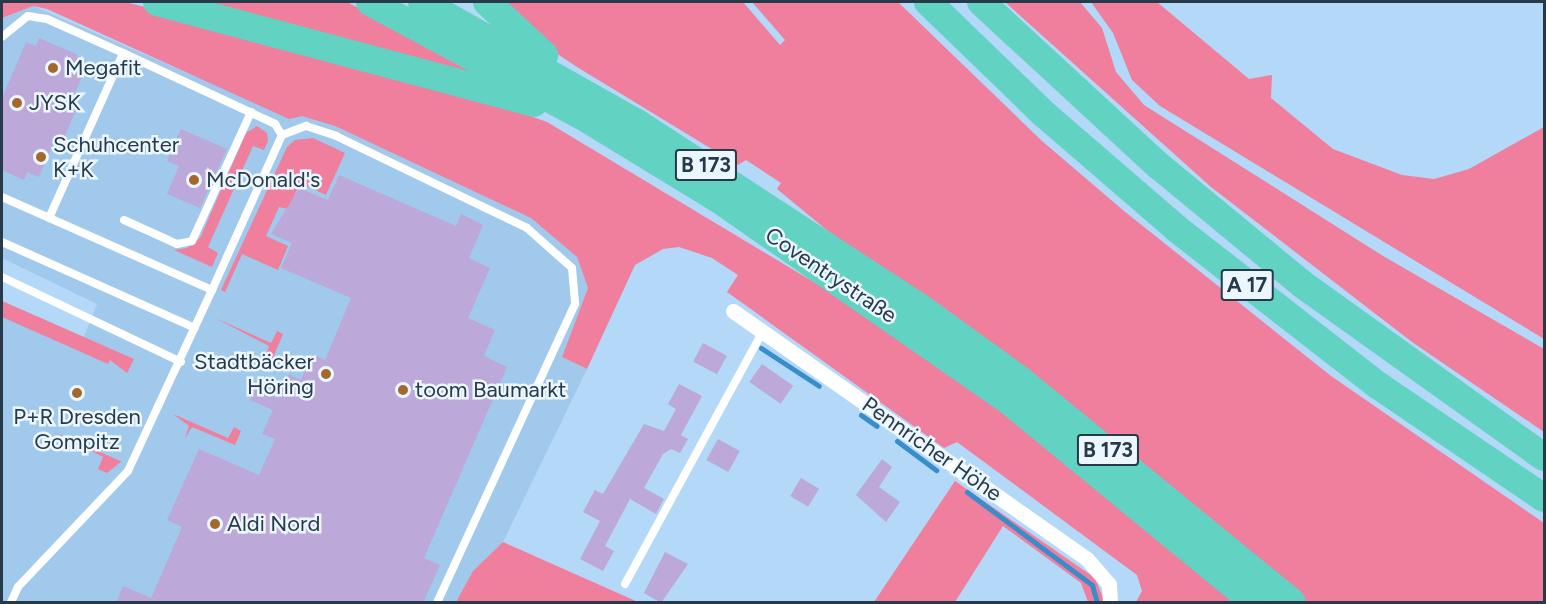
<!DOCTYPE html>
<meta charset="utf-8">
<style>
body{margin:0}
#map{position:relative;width:1546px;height:604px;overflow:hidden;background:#b3d8f8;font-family:Figtree,sans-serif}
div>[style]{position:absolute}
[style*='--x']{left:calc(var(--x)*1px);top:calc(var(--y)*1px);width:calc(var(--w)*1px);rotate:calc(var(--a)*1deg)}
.built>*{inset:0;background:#a0c9eb}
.green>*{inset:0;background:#f07e9d}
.stream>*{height:5px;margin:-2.5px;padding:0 2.5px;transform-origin:2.5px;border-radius:2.5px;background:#388dca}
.building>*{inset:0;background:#bca8d9;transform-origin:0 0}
.lane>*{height:8px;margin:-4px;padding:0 4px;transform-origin:4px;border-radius:4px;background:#fff}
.street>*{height:15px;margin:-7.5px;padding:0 7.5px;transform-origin:7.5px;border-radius:7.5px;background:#fff}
.highway>*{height:28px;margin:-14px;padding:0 14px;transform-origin:14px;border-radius:14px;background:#62d2c3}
.dots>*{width:16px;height:16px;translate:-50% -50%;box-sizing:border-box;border:3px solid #ecf6fe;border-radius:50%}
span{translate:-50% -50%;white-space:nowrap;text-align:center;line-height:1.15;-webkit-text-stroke:5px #ecf6fe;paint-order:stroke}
.shield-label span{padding:2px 4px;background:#ecf6fe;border:2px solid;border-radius:4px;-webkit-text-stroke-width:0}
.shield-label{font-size:21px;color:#273a49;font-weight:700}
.poi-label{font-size:22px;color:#273a49}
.left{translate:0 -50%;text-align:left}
.right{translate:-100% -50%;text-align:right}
.street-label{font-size:22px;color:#273a49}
.frame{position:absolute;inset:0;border:3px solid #273a49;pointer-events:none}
</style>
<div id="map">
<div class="built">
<div style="clip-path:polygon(33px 6px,199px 78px,335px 126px,531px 218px,577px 257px,588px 288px,562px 357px,587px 369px,503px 542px,473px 571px,456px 602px,2px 602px,2px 301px,84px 337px,97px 304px,2px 258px,2px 18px)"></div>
</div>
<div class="green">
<div style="clip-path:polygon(2px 2px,125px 2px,422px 78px,547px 122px,912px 341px,1239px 602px,1136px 602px,1142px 591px,1137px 575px,957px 442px,944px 448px,727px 292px,738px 275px,712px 258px,679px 247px,663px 249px,635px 265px,587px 369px,562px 357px,588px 288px,577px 257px,531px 218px,335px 126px,302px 116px,289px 119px,47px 9px,33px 6px,2px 18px)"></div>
<div style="clip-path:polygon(179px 2px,347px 2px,523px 95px)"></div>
<div style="clip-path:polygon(496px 2px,743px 2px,780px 45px,785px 40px,752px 2px,898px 2px,1042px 141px,1124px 211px,1331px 376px,1544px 523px,1544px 602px,1305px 602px,1199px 510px,834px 236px,777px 189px,781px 183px,746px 160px,738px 165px,577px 67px,538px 41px)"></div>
<div style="clip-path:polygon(1005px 2px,1080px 2px,1102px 28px,1116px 72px,1144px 105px,1383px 256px,1544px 349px,1544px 432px,1412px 342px,1211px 187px)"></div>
<div style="clip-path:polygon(1091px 2px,1157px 2px,1249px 79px,1272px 75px,1271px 98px,1333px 149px,1402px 175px,1434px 179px,1469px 169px,1544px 127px,1544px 339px,1160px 106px,1132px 80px,1113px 33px)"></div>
<div style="clip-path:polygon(257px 126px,267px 133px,268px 141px,264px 150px,253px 146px,208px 247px,218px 253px,212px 267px,174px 250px,187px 248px,200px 238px,246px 133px)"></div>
<div style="clip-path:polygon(313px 138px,345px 153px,326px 195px,300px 183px,288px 209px,279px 207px,266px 236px,288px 246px,278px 270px,242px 254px,225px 292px,221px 290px,287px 147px,295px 140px)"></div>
<div style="clip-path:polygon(2px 301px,134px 359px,127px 373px,110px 360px,108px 364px,2px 317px)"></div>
<div style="clip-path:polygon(215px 318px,271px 343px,277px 331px,283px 334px,272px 360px,265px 358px,269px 346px)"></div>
<div style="clip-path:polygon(173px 414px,228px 438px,234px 427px,241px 431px,235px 445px,192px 427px,185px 438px,189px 426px)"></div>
<div style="clip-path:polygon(53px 431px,120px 461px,122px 461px,107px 473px,98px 469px,103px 457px)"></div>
<div style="clip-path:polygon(955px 481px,1095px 578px,1105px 602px,1088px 602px,1081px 583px,1003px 526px,955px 602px,874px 602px)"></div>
<div style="clip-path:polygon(503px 542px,638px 602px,456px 602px,473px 571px)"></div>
</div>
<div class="stream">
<div style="--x:761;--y:348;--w:69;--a:33.2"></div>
<div style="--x:861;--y:415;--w:19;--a:35"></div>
<div style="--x:897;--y:441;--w:49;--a:36.6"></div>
<div style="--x:967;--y:492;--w:156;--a:36.6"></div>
<div style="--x:1092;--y:585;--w:18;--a:74"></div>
</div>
<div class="building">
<div style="clip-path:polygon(39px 38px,78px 55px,75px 63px,86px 68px,71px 102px,78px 106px,61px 145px,54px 142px,39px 177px,27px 172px,24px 180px,2px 170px,2px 98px,26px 42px,36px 46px)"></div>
<div style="clip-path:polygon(181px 129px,227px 149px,200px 208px,167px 194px,179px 166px,167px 161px)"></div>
<div style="clip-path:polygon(339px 175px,456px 226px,461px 214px,483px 225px,469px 258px,490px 268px,468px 318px,495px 330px,484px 356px,507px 367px,424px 558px,440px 565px,423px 603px,116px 603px,123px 586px,151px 598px,182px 527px,167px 520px,199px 449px,259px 475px,275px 439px,262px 434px,273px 410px,250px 400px,255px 388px,278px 398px,289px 374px,301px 380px,312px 354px,325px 360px,351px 298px,281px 268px,292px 243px,271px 234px,299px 188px,328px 200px)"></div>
<div style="left:703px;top:343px;width:27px;height:21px;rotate:28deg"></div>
<div style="left:762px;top:364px;width:38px;height:22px;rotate:35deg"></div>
<div style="clip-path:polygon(679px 384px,702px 396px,681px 435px,688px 439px,680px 453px,671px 449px,663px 454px,644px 488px,664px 499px,656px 514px,630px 499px,605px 546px,614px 551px,603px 571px,580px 559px,600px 521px,583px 512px,595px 490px,603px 494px,644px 424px,664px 431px,676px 409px,668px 404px)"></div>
<div style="left:718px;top:439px;width:25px;height:24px;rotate:29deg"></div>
<div style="clip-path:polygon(882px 459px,892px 467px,879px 487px,900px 502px,886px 522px,856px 495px)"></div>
<div style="left:801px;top:478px;width:21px;height:21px;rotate:31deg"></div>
<div style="clip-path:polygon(665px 552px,688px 564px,661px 603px,644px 593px)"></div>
</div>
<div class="lane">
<div style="--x:2;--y:37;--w:33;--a:-39"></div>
<div style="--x:28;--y:16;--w:19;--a:9"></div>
<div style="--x:47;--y:19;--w:83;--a:24.1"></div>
<div style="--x:282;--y:135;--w:26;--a:-21"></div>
<div style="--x:306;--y:126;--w:32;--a:18"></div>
<div style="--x:336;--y:136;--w:212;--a:25.7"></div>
<div style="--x:527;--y:228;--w:60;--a:41.6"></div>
<div style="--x:572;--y:268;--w:36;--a:85"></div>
<div style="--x:575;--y:304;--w:328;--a:114.8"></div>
<div style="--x:2;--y:197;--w:230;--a:23.9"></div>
<div style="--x:212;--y:290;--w:200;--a:114.9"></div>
<div style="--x:128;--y:471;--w:160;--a:133.5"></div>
<div style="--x:18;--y:587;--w:17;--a:115"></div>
<div style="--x:49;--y:218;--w:181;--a:-65.8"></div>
<div style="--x:123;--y:53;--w:168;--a:25"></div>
<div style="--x:275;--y:124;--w:13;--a:58"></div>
<div style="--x:282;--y:135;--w:170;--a:114.3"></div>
<div style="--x:124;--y:220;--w:58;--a:24.4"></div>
<div style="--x:177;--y:244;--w:15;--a:-11"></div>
<div style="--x:192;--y:241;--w:142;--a:-65.4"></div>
<div style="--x:2;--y:242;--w:211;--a:24"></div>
<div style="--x:2;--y:277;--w:198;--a:25.4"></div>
<div style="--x:625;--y:584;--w:288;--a:-61.4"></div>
</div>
<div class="street">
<div style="--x:733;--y:311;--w:432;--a:35"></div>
<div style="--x:1087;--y:559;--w:33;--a:49"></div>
<div style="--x:1109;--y:584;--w:18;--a:87"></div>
</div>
<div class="highway">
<div style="--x:157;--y:2;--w:390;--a:15"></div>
<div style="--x:370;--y:2;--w:249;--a:28.3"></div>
<div style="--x:589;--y:120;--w:153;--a:31.4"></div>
<div style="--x:720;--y:200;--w:351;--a:34.8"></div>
<div style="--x:1008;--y:400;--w:318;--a:39.4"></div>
<div style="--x:422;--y:2;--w:247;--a:29.4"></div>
<div style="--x:637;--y:123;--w:335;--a:33.1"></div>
<div style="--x:918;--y:306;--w:125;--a:35.9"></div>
<div style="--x:1019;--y:379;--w:352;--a:39.3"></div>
<div style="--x:487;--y:2;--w:78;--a:42.9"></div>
<div style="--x:928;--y:2;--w:161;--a:44"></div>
<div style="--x:1044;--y:114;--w:176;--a:40.8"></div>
<div style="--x:1177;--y:229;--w:256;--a:37.9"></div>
<div style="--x:1379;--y:386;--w:199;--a:34.2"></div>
<div style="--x:981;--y:2;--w:242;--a:42.7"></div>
<div style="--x:1159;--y:166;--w:185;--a:39.5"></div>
<div style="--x:1302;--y:284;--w:297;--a:35.6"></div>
</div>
<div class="dots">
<div style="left:53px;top:68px;background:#a4692a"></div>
<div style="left:17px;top:103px;background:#a4692a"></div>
<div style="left:41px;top:157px;background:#a4692a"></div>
<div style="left:194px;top:180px;background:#a4692a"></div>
<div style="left:326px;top:374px;background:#a4692a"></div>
<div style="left:403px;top:390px;background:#a4692a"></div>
<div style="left:77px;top:393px;background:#a4692a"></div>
<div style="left:215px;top:524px;background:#a4692a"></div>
</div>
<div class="shield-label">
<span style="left:706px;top:165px">B 173</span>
<span style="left:1247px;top:285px">A 17</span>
<span style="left:1108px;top:450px">B 173</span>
</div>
<div class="poi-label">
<span class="left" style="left:65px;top:68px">Megafit</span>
<span class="left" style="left:29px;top:103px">JYSK</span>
<span class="left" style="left:53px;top:157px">Schuhcenter<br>K+K</span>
<span class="left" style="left:206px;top:180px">McDonald's</span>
<span class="right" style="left:314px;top:374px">Stadtbäcker<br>Höring</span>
<span class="left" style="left:415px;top:390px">toom Baumarkt</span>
<span style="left:77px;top:429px">P+R Dresden<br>Gompitz</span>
<span class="left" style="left:227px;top:524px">Aldi Nord</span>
</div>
<div class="street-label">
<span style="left:831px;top:275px;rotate:34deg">Coventrystraße</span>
<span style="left:932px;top:449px;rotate:35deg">Pennricher Höhe</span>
</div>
<div class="frame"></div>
</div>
